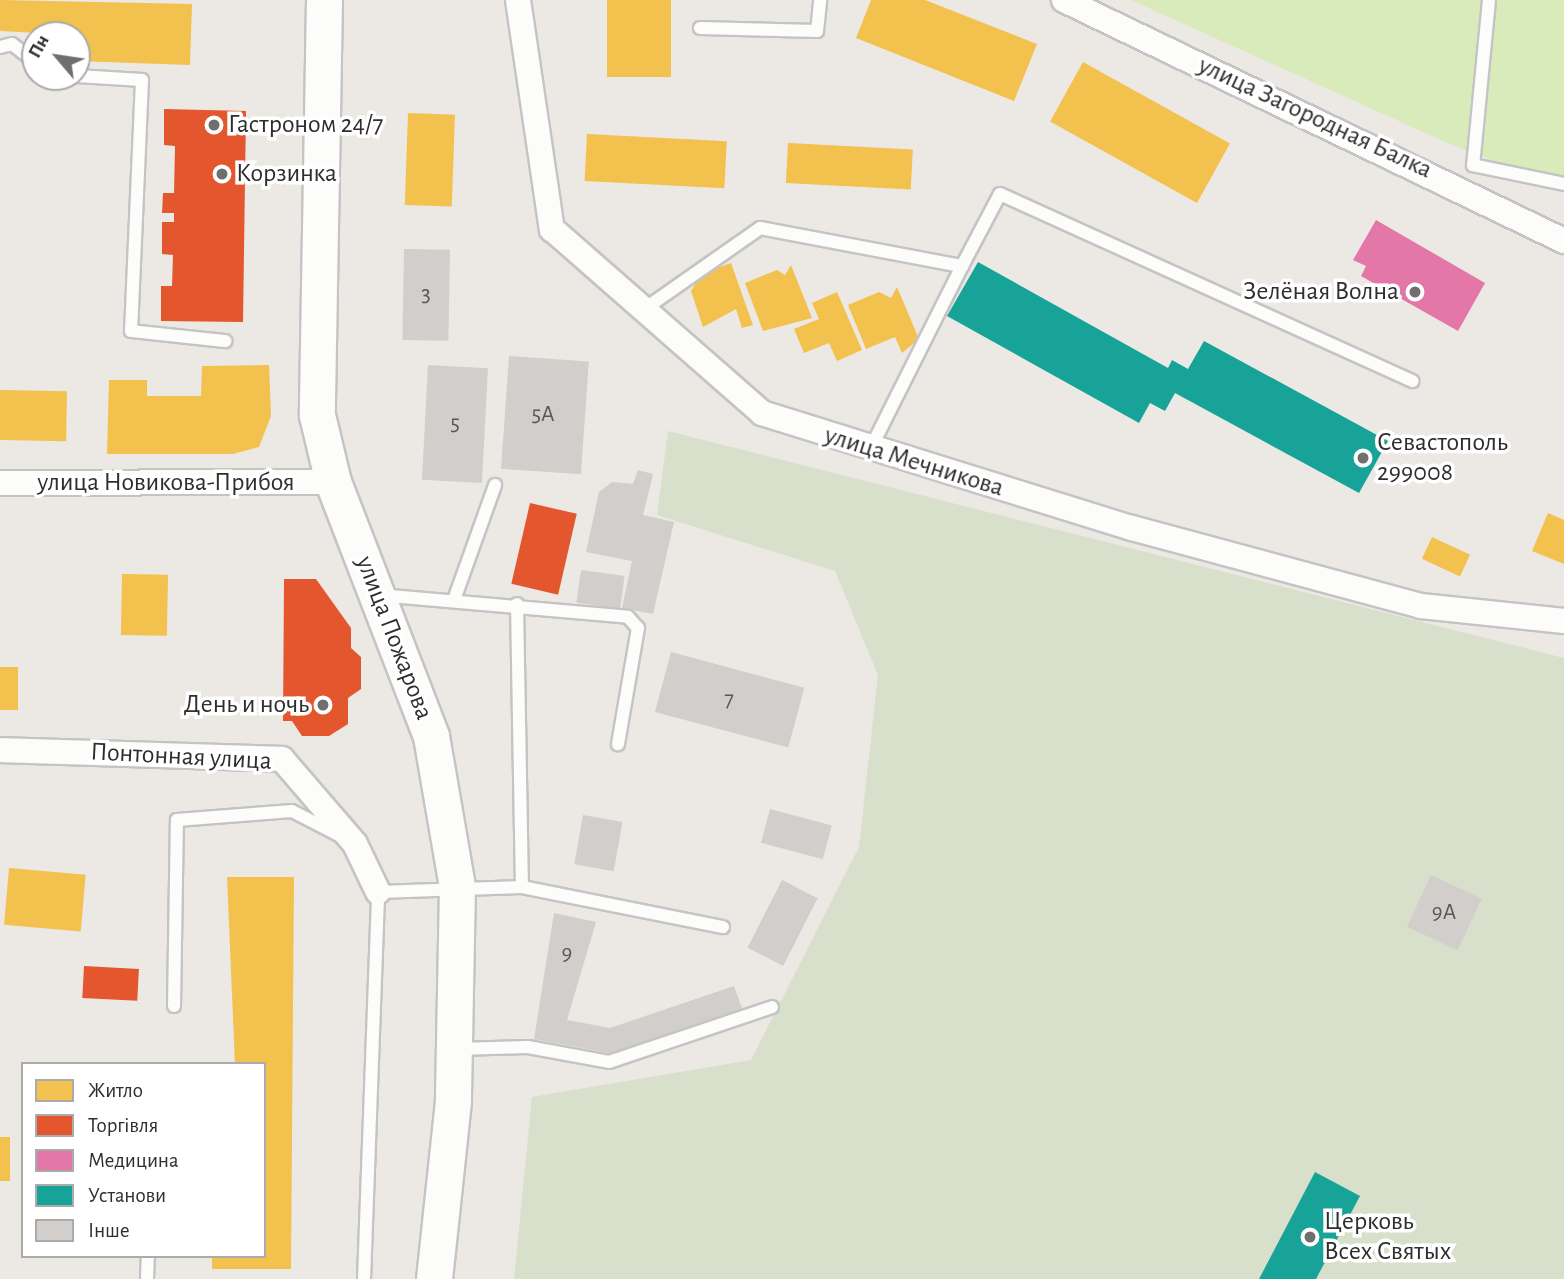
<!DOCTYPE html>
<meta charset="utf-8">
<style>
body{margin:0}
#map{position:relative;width:1564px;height:1279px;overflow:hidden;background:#ece8e4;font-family:"Alegreya Sans",sans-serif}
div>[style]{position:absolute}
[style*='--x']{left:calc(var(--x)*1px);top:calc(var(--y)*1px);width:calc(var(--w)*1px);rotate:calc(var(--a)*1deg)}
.cemetery>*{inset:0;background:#d8e0cc}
.pitch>*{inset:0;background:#d9eabb}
.homes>*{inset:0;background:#f2c14e;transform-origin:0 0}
.shops>*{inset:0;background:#e4572e;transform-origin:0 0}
.health>*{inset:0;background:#e377a8}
.public>*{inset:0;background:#17a398}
.building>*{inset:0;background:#d1cecb;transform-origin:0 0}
.roads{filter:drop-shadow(2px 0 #c5c4c5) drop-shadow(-2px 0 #c5c4c5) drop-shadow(0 2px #c5c4c5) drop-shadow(0 -2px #c5c4c5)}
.lane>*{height:12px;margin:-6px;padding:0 6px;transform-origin:6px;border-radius:6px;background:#fcfcfb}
.street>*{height:24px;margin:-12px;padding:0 12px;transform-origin:12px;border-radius:12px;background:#fcfcfb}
.secondary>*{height:35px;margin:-17.5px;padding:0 17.5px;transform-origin:17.5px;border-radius:17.5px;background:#fcfcfb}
.dots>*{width:19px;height:19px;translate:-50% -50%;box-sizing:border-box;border:4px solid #fff;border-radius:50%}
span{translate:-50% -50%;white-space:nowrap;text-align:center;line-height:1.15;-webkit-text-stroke:7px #fff;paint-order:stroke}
.number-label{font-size:23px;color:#585857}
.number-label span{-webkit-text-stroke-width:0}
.street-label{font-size:26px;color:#2e2e2e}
.poi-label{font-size:26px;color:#2e2e2e}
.left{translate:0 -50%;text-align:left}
.right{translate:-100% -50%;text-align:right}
.legend{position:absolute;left:21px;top:1062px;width:245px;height:196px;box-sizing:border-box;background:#fff;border:2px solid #ababab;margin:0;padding:9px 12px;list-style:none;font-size:21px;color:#2e2e2e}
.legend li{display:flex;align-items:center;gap:14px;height:35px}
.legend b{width:35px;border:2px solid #ababab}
.north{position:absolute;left:21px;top:21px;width:70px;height:70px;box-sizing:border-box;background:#fff;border:2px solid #ababab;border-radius:50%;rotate:299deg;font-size:19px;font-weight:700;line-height:28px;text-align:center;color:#2e2e2e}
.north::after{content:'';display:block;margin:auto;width:24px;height:32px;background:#706f6e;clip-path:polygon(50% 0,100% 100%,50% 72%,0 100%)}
</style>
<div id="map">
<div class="cemetery">
<div style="clip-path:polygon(668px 431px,1564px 658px,1564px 1279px,514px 1279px,532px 1097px,751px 1060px,859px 847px,878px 675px,835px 571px,657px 515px)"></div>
</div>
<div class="pitch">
<div style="clip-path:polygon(1131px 0,1564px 0,1564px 188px,1443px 141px)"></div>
</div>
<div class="homes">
<div style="clip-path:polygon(0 0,192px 4px,190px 65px,77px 61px,77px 35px,0 31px)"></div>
<div style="left:607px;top:0;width:64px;height:77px"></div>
<div style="clip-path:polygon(871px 0,925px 0,1037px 44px,1014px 101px,856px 38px)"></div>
<div style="left:1083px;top:62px;width:168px;height:68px;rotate:29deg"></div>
<div style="left:408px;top:113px;width:47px;height:92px;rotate:2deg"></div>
<div style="left:587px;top:134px;width:140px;height:47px;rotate:3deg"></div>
<div style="left:788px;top:143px;width:125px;height:40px;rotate:3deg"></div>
<div style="clip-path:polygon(731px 263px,753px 325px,742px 328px,736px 309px,703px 327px,691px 291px,702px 273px)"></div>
<div style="clip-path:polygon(791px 265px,812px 318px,763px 331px,745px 283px,777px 270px,785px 275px)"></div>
<div style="clip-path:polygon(897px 287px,919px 339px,902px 353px,895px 337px,866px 349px,848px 305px,879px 292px,891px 298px)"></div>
<div style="clip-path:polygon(837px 292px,862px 350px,837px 361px,829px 343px,804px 353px,794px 329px,819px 319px,812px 303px)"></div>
<div style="clip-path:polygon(269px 365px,271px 416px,259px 447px,233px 454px,107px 454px,109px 380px,147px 380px,147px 396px,201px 396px,202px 366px)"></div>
<div style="left:0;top:390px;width:67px;height:50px;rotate:1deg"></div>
<div style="clip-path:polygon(1548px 513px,1564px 520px,1564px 564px,1532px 551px)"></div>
<div style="left:1432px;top:537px;width:42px;height:24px;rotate:25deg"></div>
<div style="left:122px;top:574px;width:46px;height:61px;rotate:1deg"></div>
<div style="left:0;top:667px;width:18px;height:43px"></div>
<div style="left:9px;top:868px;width:77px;height:57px;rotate:5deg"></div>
<div style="clip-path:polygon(227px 877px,294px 877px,291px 1269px,212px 1269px,212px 1256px,264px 1256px,264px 1064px,235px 1064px)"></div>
<div style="left:0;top:1137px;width:10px;height:44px"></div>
</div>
<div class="shops">
<div style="clip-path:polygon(164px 109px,246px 111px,243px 322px,161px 321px,161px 286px,172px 286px,173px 255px,162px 254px,162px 222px,174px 222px,174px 213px,162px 213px,163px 193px,174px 193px,175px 146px,164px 145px)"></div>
<div style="left:530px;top:503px;width:48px;height:83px;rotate:13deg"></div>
<div style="clip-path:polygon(284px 579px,316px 579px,351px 628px,351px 648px,361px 657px,361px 689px,348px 698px,348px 724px,329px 736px,302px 736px,292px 721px,283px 721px)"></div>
<div style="left:84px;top:966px;width:55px;height:32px;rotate:3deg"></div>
</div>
<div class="health">
<div style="clip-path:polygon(1376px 220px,1485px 283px,1458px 331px,1361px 276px,1366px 266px,1353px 260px)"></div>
</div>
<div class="public">
<div style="clip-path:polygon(978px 262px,1168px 368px,1172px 360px,1188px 369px,1204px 341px,1388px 441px,1359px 493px,1175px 393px,1165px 411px,1150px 403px,1139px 423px,947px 316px)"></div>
<div style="clip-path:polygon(1315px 1172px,1360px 1196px,1316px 1279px,1259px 1279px)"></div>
</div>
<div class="building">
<div style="left:404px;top:249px;width:46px;height:91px;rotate:1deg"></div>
<div style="left:509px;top:356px;width:80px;height:113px;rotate:4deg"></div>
<div style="left:428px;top:365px;width:60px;height:115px;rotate:3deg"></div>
<div style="clip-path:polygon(638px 470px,653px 474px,643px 515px,674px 522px,653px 614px,622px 608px,632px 561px,586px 552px,599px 492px,612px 482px,633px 484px)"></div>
<div style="left:581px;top:570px;width:44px;height:33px;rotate:8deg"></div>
<div style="left:671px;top:652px;width:138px;height:62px;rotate:15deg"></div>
<div style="left:770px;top:809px;width:64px;height:35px;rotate:15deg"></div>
<div style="left:583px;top:815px;width:40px;height:50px;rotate:10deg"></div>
<div style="left:1431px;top:875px;width:56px;height:57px;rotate:25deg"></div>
<div style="left:782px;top:880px;width:40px;height:76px;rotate:27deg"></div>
<div style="clip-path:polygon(554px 913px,596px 922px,567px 1020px,610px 1028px,734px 986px,744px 1014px,619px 1055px,534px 1039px)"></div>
</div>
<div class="roads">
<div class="lane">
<div style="--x:1489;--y:0;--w:166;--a:95.5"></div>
<div style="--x:1473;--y:165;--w:93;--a:11.8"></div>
<div style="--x:700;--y:28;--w:117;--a:1.5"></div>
<div style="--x:817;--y:31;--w:31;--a:-84"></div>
<div style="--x:0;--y:47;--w:12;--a:-14"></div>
<div style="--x:12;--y:44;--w:29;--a:38"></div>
<div style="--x:77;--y:76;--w:65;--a:3.5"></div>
<div style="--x:142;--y:80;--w:251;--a:92.5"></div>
<div style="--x:131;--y:331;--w:95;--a:6.1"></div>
<div style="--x:962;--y:266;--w:81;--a:-62.2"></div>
<div style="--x:1000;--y:194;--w:453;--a:24.4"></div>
<div style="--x:643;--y:310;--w:143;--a:-35"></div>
<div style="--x:760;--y:228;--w:206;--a:10.7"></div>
<div style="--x:962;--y:266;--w:206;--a:116.6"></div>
<div style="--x:379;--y:595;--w:250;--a:5"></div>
<div style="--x:628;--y:617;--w:15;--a:48"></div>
<div style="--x:638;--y:628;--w:118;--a:99.8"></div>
<div style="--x:455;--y:597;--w:119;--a:-70.3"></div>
<div style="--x:517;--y:604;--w:283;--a:89"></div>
<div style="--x:174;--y:1006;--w:186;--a:-89.1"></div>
<div style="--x:177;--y:820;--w:115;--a:-4.5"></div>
<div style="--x:292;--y:811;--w:53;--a:27.1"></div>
<div style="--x:456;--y:1049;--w:72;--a:-1.6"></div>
<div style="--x:528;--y:1047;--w:82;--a:10.5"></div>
<div style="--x:609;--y:1062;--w:172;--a:-18.6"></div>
<div style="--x:147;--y:1279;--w:23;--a:-88"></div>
<div style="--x:364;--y:1279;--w:387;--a:-87.9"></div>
<div style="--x:378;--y:892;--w:144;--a:-2"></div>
<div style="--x:522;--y:887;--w:205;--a:11.3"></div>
</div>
<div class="street">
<div style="--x:518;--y:0;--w:232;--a:81.6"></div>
<div style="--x:552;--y:229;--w:279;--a:41.2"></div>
<div style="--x:762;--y:413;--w:387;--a:17.3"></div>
<div style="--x:1132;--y:528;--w:299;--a:15.1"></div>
<div style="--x:1421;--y:606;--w:144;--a:6"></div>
<div style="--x:1064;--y:0;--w:555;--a:25.73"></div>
<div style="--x:0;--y:483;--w:333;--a:-0.2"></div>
<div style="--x:0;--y:750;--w:282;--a:1.8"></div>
<div style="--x:282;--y:759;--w:112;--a:49.3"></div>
<div style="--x:355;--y:844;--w:53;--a:64.4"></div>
</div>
<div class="secondary">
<div style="--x:324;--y:0;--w:415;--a:91"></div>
<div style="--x:317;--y:415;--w:69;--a:76.6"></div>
<div style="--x:333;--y:482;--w:272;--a:68.9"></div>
<div style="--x:431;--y:736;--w:152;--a:80.2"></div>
<div style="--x:457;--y:886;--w:215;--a:91.1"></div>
<div style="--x:453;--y:1101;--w:179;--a:96.1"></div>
</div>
</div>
<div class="dots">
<div style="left:214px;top:125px;background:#706f6e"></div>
<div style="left:222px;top:174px;background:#706f6e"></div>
<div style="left:1415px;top:292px;background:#706f6e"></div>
<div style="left:1363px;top:458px;background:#706f6e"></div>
<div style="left:323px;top:705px;background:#706f6e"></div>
<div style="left:1310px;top:1237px;background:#706f6e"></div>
</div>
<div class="number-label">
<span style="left:426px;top:295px">3</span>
<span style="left:543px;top:415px">5А</span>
<span style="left:455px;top:424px">5</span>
<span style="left:729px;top:700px">7</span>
<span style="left:1444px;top:913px">9А</span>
<span style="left:567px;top:954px">9</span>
</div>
<div class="street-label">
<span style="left:1315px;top:118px;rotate:25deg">улица Загородная Балка</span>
<span style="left:914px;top:462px;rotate:17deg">улица Мечникова</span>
<span style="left:166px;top:483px">улица Новикова-Прибоя</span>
<span style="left:394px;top:638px;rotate:69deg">улица Пожарова</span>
<span style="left:181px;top:757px;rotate:3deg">Понтонная улица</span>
</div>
<div class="poi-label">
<span class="left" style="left:228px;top:125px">Гастроном 24/7</span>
<span class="left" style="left:236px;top:174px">Корзинка</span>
<span class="right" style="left:1399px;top:292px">Зелёная Волна</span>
<span class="left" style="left:1377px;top:458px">Севастополь<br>299008</span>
<span class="right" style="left:309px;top:705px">День и ночь</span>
<span class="left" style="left:1324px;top:1237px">Церковь<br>Всех Святых</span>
</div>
<ul class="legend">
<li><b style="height:19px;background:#f2c14e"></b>Житло</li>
<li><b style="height:19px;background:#e4572e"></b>Торгівля</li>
<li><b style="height:19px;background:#e377a8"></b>Медицина</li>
<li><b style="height:19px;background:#17a398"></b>Установи</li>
<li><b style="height:19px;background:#d1cecb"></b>Інше</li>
</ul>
<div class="north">Пн</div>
</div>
